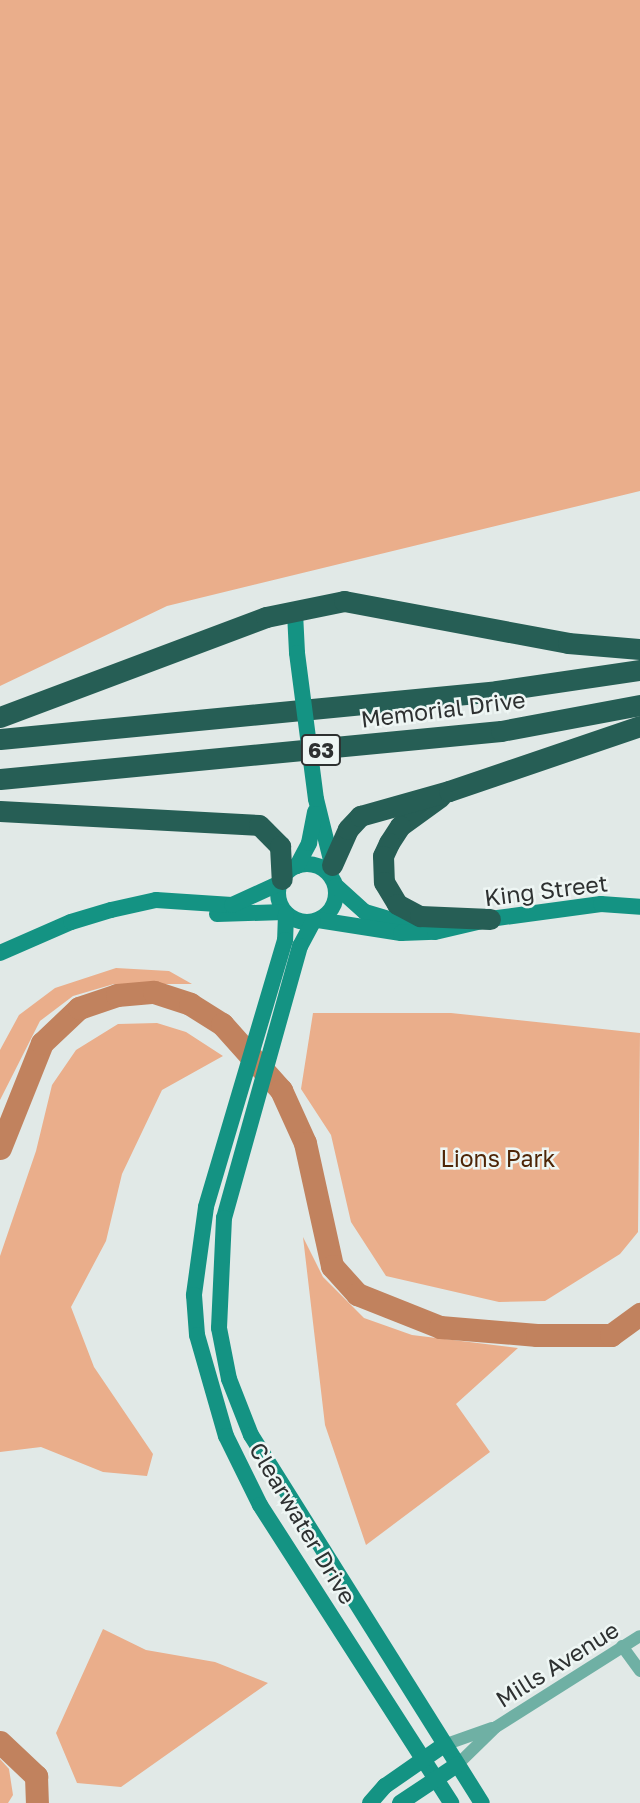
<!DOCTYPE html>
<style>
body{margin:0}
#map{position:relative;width:640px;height:1803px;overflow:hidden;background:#e1e9e7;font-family:"Golos Text",sans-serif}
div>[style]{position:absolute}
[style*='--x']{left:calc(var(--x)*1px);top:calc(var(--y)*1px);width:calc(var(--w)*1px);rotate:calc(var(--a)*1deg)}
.green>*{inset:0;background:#eaae8b}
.river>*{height:23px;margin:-11.5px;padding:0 11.5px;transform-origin:11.5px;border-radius:11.5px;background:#c1825e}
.street>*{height:12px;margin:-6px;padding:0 6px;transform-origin:6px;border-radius:6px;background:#6fb0a4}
.secondary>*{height:16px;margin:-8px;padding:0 8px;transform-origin:8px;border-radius:8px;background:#149383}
.secondary>.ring{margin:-8px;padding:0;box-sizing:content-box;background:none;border:16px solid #149383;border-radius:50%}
.highway>*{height:21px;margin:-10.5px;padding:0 10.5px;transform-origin:10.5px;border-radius:10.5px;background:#265e55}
.secondary-bridge>*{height:16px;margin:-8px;padding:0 8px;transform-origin:8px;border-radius:8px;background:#149383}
span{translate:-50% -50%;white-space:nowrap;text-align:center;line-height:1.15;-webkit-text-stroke:5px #eef6f4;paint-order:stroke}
.shield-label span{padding:2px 5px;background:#eef6f4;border:2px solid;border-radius:5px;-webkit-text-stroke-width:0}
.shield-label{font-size:21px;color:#2e3131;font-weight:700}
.street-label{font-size:23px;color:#2e3131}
.park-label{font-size:23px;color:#4e2507}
</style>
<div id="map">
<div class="green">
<div style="clip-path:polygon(0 0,640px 0,640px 491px,167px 606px,0 686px)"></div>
<div style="clip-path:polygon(116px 968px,169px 971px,192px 984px,114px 984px,73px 996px,40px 1021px,0 1100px,0 1050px,19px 1015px,55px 988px)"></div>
<div style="clip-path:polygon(313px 1013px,451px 1013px,640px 1033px,638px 1232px,620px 1254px,545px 1301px,499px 1302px,386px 1276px,351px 1222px,331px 1135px,301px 1089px)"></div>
<div style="clip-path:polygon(157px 1023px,186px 1032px,223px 1056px,162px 1090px,122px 1174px,106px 1241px,71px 1307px,94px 1367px,153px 1454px,147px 1476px,103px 1472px,41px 1447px,0 1452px,0 1256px,36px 1151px,52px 1085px,76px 1050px,118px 1024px)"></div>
<div style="clip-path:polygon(303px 1237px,323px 1277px,364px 1318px,412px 1335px,518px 1348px,456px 1404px,490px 1452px,366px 1545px,325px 1425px)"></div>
<div style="clip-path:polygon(103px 1629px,146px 1650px,215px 1662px,268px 1683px,121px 1787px,77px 1783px,56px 1733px)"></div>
<div style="clip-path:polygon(0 1759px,9px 1769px,13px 1795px,8px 1803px,0 1803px)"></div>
</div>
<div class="river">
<div style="--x:0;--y:1148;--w:113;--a:-68.2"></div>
<div style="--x:42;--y:1043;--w:51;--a:-43.4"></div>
<div style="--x:79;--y:1008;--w:40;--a:-18.9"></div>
<div style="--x:117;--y:995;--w:37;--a:-5"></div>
<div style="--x:154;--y:992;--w:38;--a:18"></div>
<div style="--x:190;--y:1004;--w:38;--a:32"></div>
<div style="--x:222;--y:1024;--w:89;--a:48.2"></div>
<div style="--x:281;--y:1090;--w:58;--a:65.6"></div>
<div style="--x:305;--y:1143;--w:126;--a:77.6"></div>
<div style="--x:332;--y:1266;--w:38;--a:48"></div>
<div style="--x:357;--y:1294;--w:89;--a:21.7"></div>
<div style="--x:440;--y:1327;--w:97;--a:4.7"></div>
<div style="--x:537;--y:1335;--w:74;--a:0"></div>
<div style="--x:611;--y:1335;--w:36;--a:-36"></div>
<div style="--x:0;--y:1742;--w:50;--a:43.4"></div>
<div style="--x:36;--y:1776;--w:27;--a:88"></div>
</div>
<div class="street">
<div style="--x:622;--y:1646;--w:31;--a:54"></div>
<div style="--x:444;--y:1745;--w:51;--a:-19.5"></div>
<div style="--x:457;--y:1765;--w:54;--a:-44.3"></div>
<div style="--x:496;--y:1727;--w:170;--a:-32.3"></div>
</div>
<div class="secondary">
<div style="--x:295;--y:613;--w:40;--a:87.1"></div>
<div style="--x:316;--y:799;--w:71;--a:76.2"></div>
<div class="ring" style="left:278px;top:864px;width:42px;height:42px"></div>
<div style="--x:297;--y:866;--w:26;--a:-62"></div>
<div style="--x:309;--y:843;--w:32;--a:-79"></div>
<div style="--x:336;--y:886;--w:39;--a:42"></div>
<div style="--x:365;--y:912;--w:43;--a:16.3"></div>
<div style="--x:217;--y:914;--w:67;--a:-1.7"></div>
<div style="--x:286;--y:914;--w:26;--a:92"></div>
<div style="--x:285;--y:940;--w:278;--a:106.5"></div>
<div style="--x:206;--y:1207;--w:89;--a:97.8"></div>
<div style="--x:194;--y:1295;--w:40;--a:85.7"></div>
<div style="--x:197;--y:1335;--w:105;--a:74"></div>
<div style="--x:226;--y:1436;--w:77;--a:63.8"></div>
<div style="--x:260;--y:1505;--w:354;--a:57.3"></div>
<div style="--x:318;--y:920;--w:84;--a:8.9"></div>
<div style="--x:401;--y:933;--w:34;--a:-2"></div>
<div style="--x:435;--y:932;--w:57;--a:-13.3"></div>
<div style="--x:490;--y:919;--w:112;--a:-7.7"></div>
<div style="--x:601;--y:904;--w:39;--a:4"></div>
<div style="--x:313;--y:922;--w:27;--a:118"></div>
<div style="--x:300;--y:946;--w:282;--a:105.6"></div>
<div style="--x:224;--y:1218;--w:110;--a:92.6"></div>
<div style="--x:219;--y:1328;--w:52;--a:78.9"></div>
<div style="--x:229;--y:1379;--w:60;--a:68.6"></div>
<div style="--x:251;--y:1435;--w:434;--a:57.9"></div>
<div style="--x:0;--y:953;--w:77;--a:-23.6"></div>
<div style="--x:71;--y:922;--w:42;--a:-16.7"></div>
<div style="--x:111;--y:910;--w:46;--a:-12.5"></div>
<div style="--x:156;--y:900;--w:76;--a:3.8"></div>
<div style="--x:232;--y:905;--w:53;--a:-24.6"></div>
<div style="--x:370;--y:1803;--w:23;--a:-49"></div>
<div style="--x:385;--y:1786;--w:72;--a:-34.8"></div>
<div style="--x:400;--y:1803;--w:69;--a:-33.7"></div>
</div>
<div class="highway">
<div style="--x:0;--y:717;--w:284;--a:-20.6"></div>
<div style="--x:266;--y:617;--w:80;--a:-11.6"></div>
<div style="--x:344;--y:601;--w:228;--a:10.6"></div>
<div style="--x:568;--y:643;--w:72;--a:4.8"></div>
<div style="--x:0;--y:739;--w:499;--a:-5.5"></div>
<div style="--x:497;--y:691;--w:145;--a:-8.4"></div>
<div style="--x:0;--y:779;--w:503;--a:-5.47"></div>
<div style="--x:501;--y:731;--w:141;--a:-10.6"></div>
<div style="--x:440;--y:797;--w:49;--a:144.1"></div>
<div style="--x:400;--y:826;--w:20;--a:123"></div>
<div style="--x:389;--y:843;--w:14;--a:115"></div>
<div style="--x:383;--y:856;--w:26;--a:88"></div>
<div style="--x:384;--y:882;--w:26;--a:59"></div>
<div style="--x:397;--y:904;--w:26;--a:28"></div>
<div style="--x:420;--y:916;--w:70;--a:2.5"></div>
<div style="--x:0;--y:811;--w:259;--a:3.1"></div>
<div style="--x:259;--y:825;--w:30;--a:45"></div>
<div style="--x:280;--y:846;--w:33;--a:87"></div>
<div style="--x:332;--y:865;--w:39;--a:-66"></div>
<div style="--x:348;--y:829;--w:18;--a:-47"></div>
<div style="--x:360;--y:816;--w:92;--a:-15.7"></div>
<div style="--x:449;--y:791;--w:202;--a:-18.8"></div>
</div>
<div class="secondary-bridge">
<div style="--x:297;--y:653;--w:147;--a:82.6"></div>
</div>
<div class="shield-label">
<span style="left:321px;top:750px">63</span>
</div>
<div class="street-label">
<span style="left:443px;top:709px;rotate:-7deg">Memorial Drive</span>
<span style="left:546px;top:890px;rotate:-7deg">King Street</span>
<span style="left:303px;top:1523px;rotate:59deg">Clearwater Drive</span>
<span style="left:557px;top:1664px;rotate:-32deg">Mills Avenue</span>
</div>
<div class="park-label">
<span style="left:498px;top:1158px">Lions Park</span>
</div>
</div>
